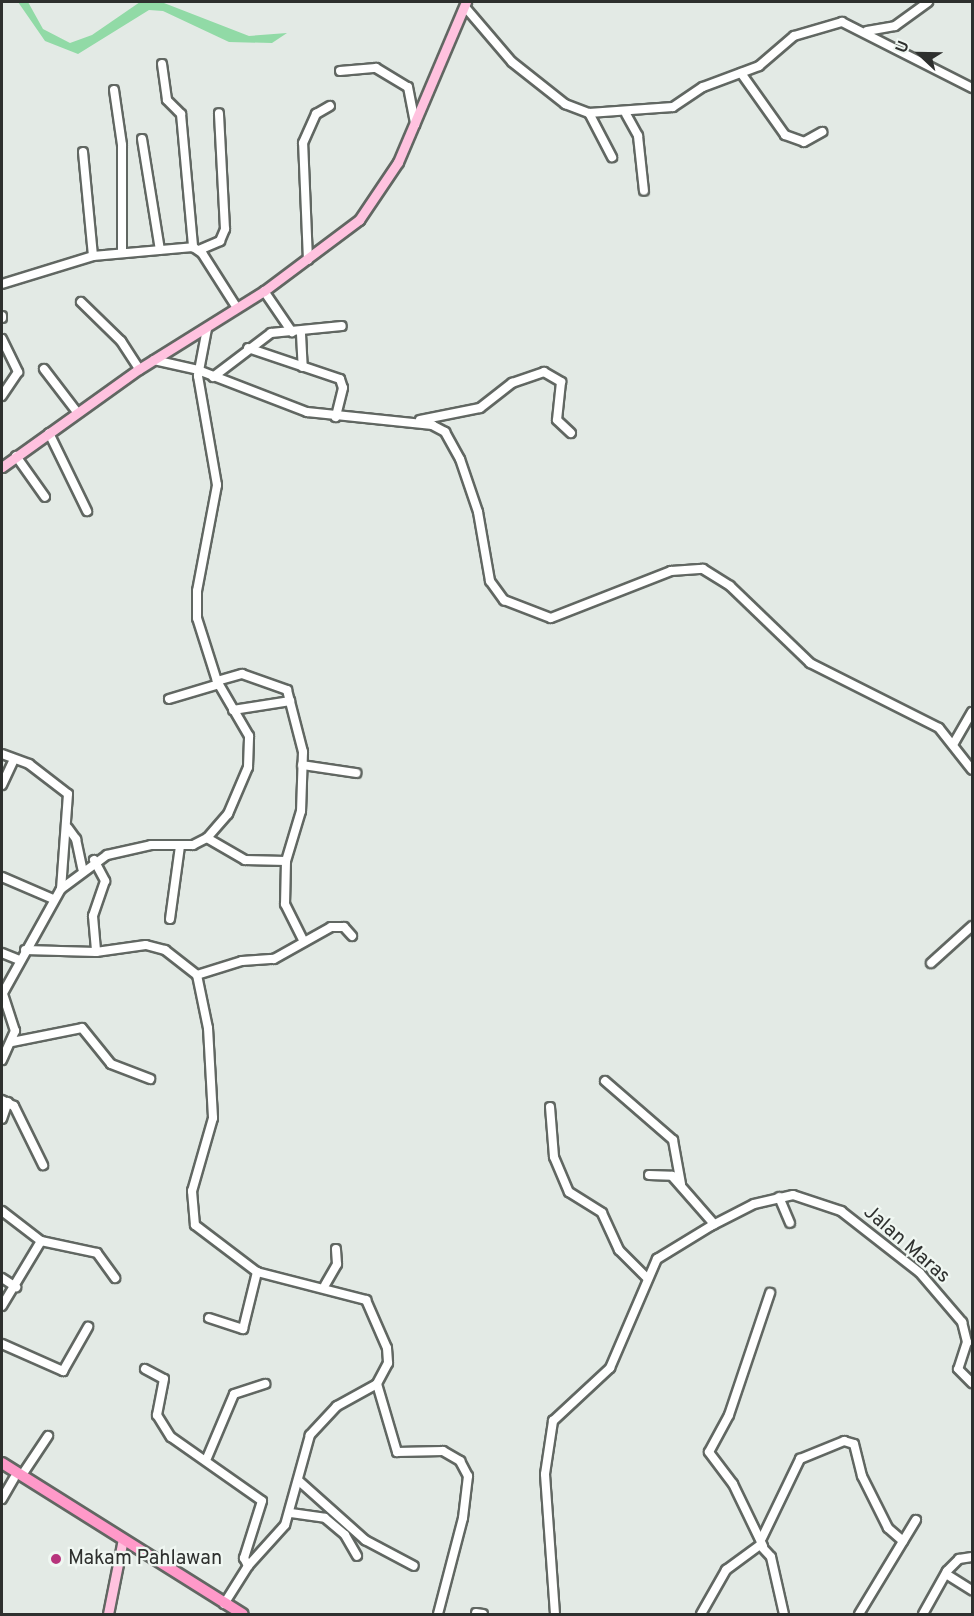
<!DOCTYPE html>
<style>
body{margin:0}
#map{position:relative;width:974px;height:1616px;overflow:hidden;background:#e3eae5;font-family:Overpass,sans-serif}
div>[style]{position:absolute}
[style*='--x']{left:calc(var(--x)*1px);top:calc(var(--y)*1px);width:calc(var(--w)*1px);rotate:calc(var(--a)*1deg)}
.water>*{inset:0;background:#91daa6}
.roads{filter:drop-shadow(2px 0 #616762) drop-shadow(-2px 0 #616762) drop-shadow(0 2px #616762) drop-shadow(0 -2px #616762)}
.minor>*{height:8px;margin:-4px;padding:0 4px;transform-origin:4px;border-radius:4px;background:#fff}
.major>*{height:9px;margin:-4.5px;padding:0 4.5px;transform-origin:4.5px;border-radius:4.5px;background:#ffc2df}
.highway>*{height:10px;margin:-5px;padding:0 5px;transform-origin:5px;border-radius:5px;background:#ff99c9}
.dots>*{width:16px;height:16px;translate:-50% -50%;box-sizing:border-box;border:3px solid #f0f7f2;border-radius:50%}
span{translate:-50% -50%;white-space:nowrap;text-align:center;line-height:1.15;-webkit-text-stroke:4.5px #f0f7f2;paint-order:stroke}
.street-label{font-size:20px;color:#2e302e}
.poi-label{font-size:20px;color:#2e302e}
.left{translate:0 -50%;text-align:left}
.frame{position:absolute;inset:0;border:3px solid #2e302e;pointer-events:none}
.north{position:absolute;left:890px;top:24px;width:60px;height:60px;-webkit-text-stroke:4px #f0f7f2;paint-order:stroke;rotate:292deg;font-size:16px;font-weight:700;line-height:24px;text-align:center;color:#2e302e}
.north::after{content:'';display:block;margin:auto;width:21px;height:27px;background:#2e302e;clip-path:polygon(50% 0,100% 100%,50% 72%,0 100%)}
</style>
<div id="map">
<div class="water">
<div style="clip-path:polygon(18px 2px,28px 2px,43px 29px,70px 43px,92px 35px,140px 2px,164px 3px,249px 36px,287px 33px,272px 43px,229px 42px,163px 11px,149px 10px,78px 54px,45px 41px)"></div>
</div>
<div class="roads">
<div class="minor">
<div style="--x:465;--y:7;--w:72;--a:49.5"></div>
<div style="--x:512;--y:62;--w:68;--a:38.4"></div>
<div style="--x:565;--y:104;--w:26;--a:21"></div>
<div style="--x:589;--y:113;--w:84;--a:-4.1"></div>
<div style="--x:673;--y:107;--w:36;--a:-34"></div>
<div style="--x:703;--y:87;--w:60;--a:-20.6"></div>
<div style="--x:759;--y:66;--w:46;--a:-40.6"></div>
<div style="--x:794;--y:36;--w:50;--a:-16.3"></div>
<div style="--x:842;--y:22;--w:146;--a:26.9"></div>
<div style="--x:867;--y:31;--w:28;--a:-10"></div>
<div style="--x:895;--y:26;--w:41;--a:-36"></div>
<div style="--x:162;--y:64;--w:36;--a:82"></div>
<div style="--x:167;--y:100;--w:20;--a:45"></div>
<div style="--x:181;--y:114;--w:134;--a:84.8"></div>
<div style="--x:340;--y:71;--w:36;--a:-5"></div>
<div style="--x:376;--y:68;--w:37;--a:31"></div>
<div style="--x:408;--y:87;--w:38;--a:79"></div>
<div style="--x:741;--y:73;--w:76;--a:54.6"></div>
<div style="--x:785;--y:135;--w:20;--a:20"></div>
<div style="--x:804;--y:142;--w:21;--a:-29"></div>
<div style="--x:114;--y:90;--w:56;--a:81.7"></div>
<div style="--x:122;--y:145;--w:105;--a:90"></div>
<div style="--x:589;--y:113;--w:50;--a:62.4"></div>
<div style="--x:626;--y:114;--w:25;--a:61"></div>
<div style="--x:638;--y:136;--w:55;--a:83.8"></div>
<div style="--x:142;--y:139;--w:112;--a:80.8"></div>
<div style="--x:83;--y:152;--w:104;--a:84.5"></div>
<div style="--x:199;--y:250;--w:23;--a:-23"></div>
<div style="--x:220;--y:241;--w:13;--a:-67"></div>
<div style="--x:225;--y:229;--w:116;--a:-93"></div>
<div style="--x:308;--y:260;--w:117;--a:-92.4"></div>
<div style="--x:303;--y:143;--w:32;--a:-66"></div>
<div style="--x:316;--y:114;--w:16;--a:-30"></div>
<div style="--x:2;--y:284;--w:95;--a:-17.1"></div>
<div style="--x:93;--y:256;--w:100;--a:-5.1"></div>
<div style="--x:193;--y:247;--w:11;--a:34"></div>
<div style="--x:202;--y:253;--w:65;--a:57.5"></div>
<div style="--x:264;--y:291;--w:50;--a:55.7"></div>
<div style="--x:81;--y:302;--w:56;--a:44.3"></div>
<div style="--x:121;--y:341;--w:33;--a:57"></div>
<div style="--x:2;--y:316;--w:2;--a:90"></div>
<div style="--x:301;--y:334;--w:33;--a:87"></div>
<div style="--x:2;--y:339;--w:37;--a:64"></div>
<div style="--x:18;--y:372;--w:29;--a:124"></div>
<div style="--x:248;--y:348;--w:97;--a:18.6"></div>
<div style="--x:340;--y:379;--w:9;--a:72"></div>
<div style="--x:343;--y:388;--w:30;--a:104"></div>
<div style="--x:154;--y:360;--w:45;--a:12.8"></div>
<div style="--x:198;--y:370;--w:117;--a:21.1"></div>
<div style="--x:307;--y:412;--w:126;--a:5.9"></div>
<div style="--x:432;--y:425;--w:15;--a:28"></div>
<div style="--x:445;--y:432;--w:31;--a:61"></div>
<div style="--x:460;--y:459;--w:56;--a:71.2"></div>
<div style="--x:478;--y:512;--w:70;--a:80.1"></div>
<div style="--x:490;--y:581;--w:24;--a:54"></div>
<div style="--x:504;--y:600;--w:50;--a:21"></div>
<div style="--x:551;--y:618;--w:129;--a:-21.4"></div>
<div style="--x:671;--y:571;--w:32;--a:-4"></div>
<div style="--x:703;--y:569;--w:32;--a:32"></div>
<div style="--x:730;--y:586;--w:111;--a:43.9"></div>
<div style="--x:810;--y:663;--w:144;--a:26.7"></div>
<div style="--x:939;--y:728;--w:53;--a:51.8"></div>
<div style="--x:44;--y:369;--w:54;--a:52.5"></div>
<div style="--x:213;--y:377;--w:73;--a:-37.2"></div>
<div style="--x:271;--y:333;--w:71;--a:-5.6"></div>
<div style="--x:420;--y:420;--w:61;--a:-11.3"></div>
<div style="--x:480;--y:408;--w:41;--a:-38"></div>
<div style="--x:512;--y:383;--w:34;--a:-19"></div>
<div style="--x:544;--y:372;--w:20;--a:30"></div>
<div style="--x:561;--y:382;--w:38;--a:96"></div>
<div style="--x:557;--y:420;--w:19;--a:43"></div>
<div style="--x:49;--y:433;--w:87;--a:64"></div>
<div style="--x:16;--y:456;--w:50;--a:54.7"></div>
<div style="--x:217;--y:681;--w:26;--a:-16"></div>
<div style="--x:242;--y:674;--w:48;--a:19.6"></div>
<div style="--x:287;--y:690;--w:64;--a:75.5"></div>
<div style="--x:303;--y:752;--w:59;--a:91.9"></div>
<div style="--x:301;--y:811;--w:52;--a:106.7"></div>
<div style="--x:286;--y:861;--w:43;--a:91.3"></div>
<div style="--x:285;--y:904;--w:42;--a:63.4"></div>
<div style="--x:169;--y:699;--w:52;--a:-16.7"></div>
<div style="--x:233;--y:710;--w:58;--a:-9"></div>
<div style="--x:954;--y:743;--w:36;--a:-60"></div>
<div style="--x:2;--y:754;--w:29;--a:20"></div>
<div style="--x:29;--y:764;--w:49;--a:37.6"></div>
<div style="--x:68;--y:794;--w:95;--a:94.2"></div>
<div style="--x:302;--y:765;--w:55;--a:8.4"></div>
<div style="--x:2;--y:785;--w:26;--a:-65"></div>
<div style="--x:68;--y:828;--w:14;--a:54"></div>
<div style="--x:76;--y:839;--w:30;--a:78"></div>
<div style="--x:207;--y:838;--w:44;--a:30.1"></div>
<div style="--x:245;--y:860;--w:41;--a:1.4"></div>
<div style="--x:94;--y:860;--w:24;--a:62"></div>
<div style="--x:105;--y:881;--w:37;--a:109"></div>
<div style="--x:93;--y:916;--w:36;--a:85"></div>
<div style="--x:2;--y:877;--w:56;--a:23.3"></div>
<div style="--x:170;--y:919;--w:74;--a:-82.2"></div>
<div style="--x:25;--y:950;--w:71;--a:1.6"></div>
<div style="--x:96;--y:952;--w:50;--a:-8"></div>
<div style="--x:146;--y:945;--w:20;--a:15"></div>
<div style="--x:165;--y:950;--w:41;--a:38"></div>
<div style="--x:197;--y:975;--w:54;--a:78.3"></div>
<div style="--x:208;--y:1028;--w:90;--a:86.8"></div>
<div style="--x:213;--y:1118;--w:76;--a:106"></div>
<div style="--x:192;--y:1191;--w:34;--a:85"></div>
<div style="--x:195;--y:1225;--w:78;--a:37.2"></div>
<div style="--x:257;--y:1272;--w:113;--a:14.4"></div>
<div style="--x:366;--y:1300;--w:52;--a:66.4"></div>
<div style="--x:387;--y:1348;--w:15;--a:86"></div>
<div style="--x:388;--y:1363;--w:24;--a:118"></div>
<div style="--x:377;--y:1384;--w:46;--a:151.2"></div>
<div style="--x:337;--y:1406;--w:40;--a:133"></div>
<div style="--x:310;--y:1435;--w:93;--a:105.5"></div>
<div style="--x:285;--y:1525;--w:55;--a:132.1"></div>
<div style="--x:248;--y:1566;--w:45;--a:122.3"></div>
<div style="--x:2;--y:953;--w:18;--a:22"></div>
<div style="--x:931;--y:963;--w:55;--a:-42.1"></div>
<div style="--x:197;--y:975;--w:47;--a:-17.3"></div>
<div style="--x:242;--y:961;--w:32;--a:-4"></div>
<div style="--x:274;--y:959;--w:65;--a:-29.3"></div>
<div style="--x:331;--y:927;--w:13;--a:0"></div>
<div style="--x:344;--y:927;--w:12;--a:48"></div>
<div style="--x:12;--y:1042;--w:71;--a:-11.3"></div>
<div style="--x:82;--y:1028;--w:46;--a:51.1"></div>
<div style="--x:111;--y:1064;--w:42;--a:21"></div>
<div style="--x:2;--y:1060;--w:32;--a:-66"></div>
<div style="--x:15;--y:1031;--w:40;--a:-108"></div>
<div style="--x:3;--y:993;--w:119;--a:-60.9"></div>
<div style="--x:61;--y:889;--w:57;--a:-36.5"></div>
<div style="--x:107;--y:855;--w:45;--a:-12.8"></div>
<div style="--x:151;--y:845;--w:42;--a:0"></div>
<div style="--x:193;--y:845;--w:16;--a:-27"></div>
<div style="--x:207;--y:838;--w:32;--a:-49"></div>
<div style="--x:228;--y:814;--w:51;--a:-66.9"></div>
<div style="--x:248;--y:767;--w:31;--a:-88"></div>
<div style="--x:249;--y:736;--w:64;--a:-120.2"></div>
<div style="--x:217;--y:681;--w:66;--a:-107.6"></div>
<div style="--x:197;--y:618;--w:27;--a:-90"></div>
<div style="--x:197;--y:591;--w:108;--a:-79.3"></div>
<div style="--x:217;--y:485;--w:111;--a:-99.9"></div>
<div style="--x:198;--y:376;--w:48;--a:-79.2"></div>
<div style="--x:605;--y:1081;--w:90;--a:40.9"></div>
<div style="--x:673;--y:1140;--w:45;--a:79.7"></div>
<div style="--x:2;--y:1100;--w:13;--a:27"></div>
<div style="--x:14;--y:1106;--w:66;--a:63.8"></div>
<div style="--x:550;--y:1107;--w:50;--a:85.4"></div>
<div style="--x:554;--y:1157;--w:38;--a:67"></div>
<div style="--x:569;--y:1192;--w:39;--a:32"></div>
<div style="--x:602;--y:1213;--w:41;--a:65.3"></div>
<div style="--x:619;--y:1250;--w:40;--a:45"></div>
<div style="--x:2;--y:1119;--w:18;--a:-71"></div>
<div style="--x:649;--y:1175;--w:23;--a:2"></div>
<div style="--x:672;--y:1176;--w:64;--a:48.8"></div>
<div style="--x:779;--y:1197;--w:28;--a:67"></div>
<div style="--x:2;--y:1211;--w:49;--a:37.6"></div>
<div style="--x:2;--y:1278;--w:17;--a:33"></div>
<div style="--x:325;--y:1285;--w:24;--a:-60"></div>
<div style="--x:337;--y:1264;--w:15;--a:-94"></div>
<div style="--x:2;--y:1306;--w:76;--a:-59"></div>
<div style="--x:41;--y:1241;--w:57;--a:12.1"></div>
<div style="--x:97;--y:1253;--w:31;--a:54"></div>
<div style="--x:209;--y:1318;--w:36;--a:18"></div>
<div style="--x:243;--y:1329;--w:59;--a:-76.2"></div>
<div style="--x:2;--y:1344;--w:67;--a:23.9"></div>
<div style="--x:63;--y:1371;--w:51;--a:-60.4"></div>
<div style="--x:145;--y:1369;--w:21;--a:28"></div>
<div style="--x:164;--y:1379;--w:37;--a:101"></div>
<div style="--x:157;--y:1415;--w:26;--a:58"></div>
<div style="--x:171;--y:1437;--w:111;--a:35.1"></div>
<div style="--x:262;--y:1501;--w:60;--a:107.5"></div>
<div style="--x:244;--y:1558;--w:9;--a:63"></div>
<div style="--x:377;--y:1384;--w:71;--a:73.6"></div>
<div style="--x:397;--y:1452;--w:46;--a:-1.2"></div>
<div style="--x:443;--y:1451;--w:20;--a:30"></div>
<div style="--x:460;--y:1461;--w:17;--a:62"></div>
<div style="--x:468;--y:1476;--w:42;--a:96.8"></div>
<div style="--x:463;--y:1518;--w:99;--a:104.6"></div>
<div style="--x:207;--y:1458;--w:69;--a:-67.1"></div>
<div style="--x:234;--y:1394;--w:33;--a:-18"></div>
<div style="--x:22;--y:1475;--w:47;--a:-56.3"></div>
<div style="--x:299;--y:1481;--w:89;--a:41.8"></div>
<div style="--x:365;--y:1540;--w:55;--a:28"></div>
<div style="--x:2;--y:1499;--w:24;--a:-60"></div>
<div style="--x:291;--y:1513;--w:34;--a:8"></div>
<div style="--x:325;--y:1518;--w:26;--a:40"></div>
<div style="--x:345;--y:1535;--w:24;--a:60"></div>
<div style="--x:762;--y:1538;--w:88;--a:-64.3"></div>
<div style="--x:800;--y:1459;--w:48;--a:-22.2"></div>
<div style="--x:844;--y:1441;--w:10;--a:17"></div>
<div style="--x:854;--y:1444;--w:33;--a:76"></div>
<div style="--x:862;--y:1476;--w:58;--a:63.4"></div>
<div style="--x:888;--y:1528;--w:20;--a:41"></div>
<div style="--x:763;--y:1546;--w:69;--a:-115.8"></div>
<div style="--x:733;--y:1484;--w:40;--a:-127"></div>
<div style="--x:709;--y:1452;--w:42;--a:-61.6"></div>
<div style="--x:729;--y:1415;--w:129;--a:-71.4"></div>
<div style="--x:946;--y:1574;--w:31;--a:32"></div>
<div style="--x:476;--y:1613;--w:7;--a:8"></div>
<div style="--x:555;--y:1614;--w:140;--a:-94.1"></div>
<div style="--x:545;--y:1474;--w:54;--a:-81.4"></div>
<div style="--x:553;--y:1421;--w:78;--a:-42.9"></div>
<div style="--x:610;--y:1368;--w:119;--a:-66.7"></div>
<div style="--x:657;--y:1259;--w:63;--a:-31.4"></div>
<div style="--x:711;--y:1226;--w:48;--a:-27.1"></div>
<div style="--x:754;--y:1204;--w:40;--a:-13"></div>
<div style="--x:793;--y:1195;--w:51;--a:18.4"></div>
<div style="--x:841;--y:1211;--w:100;--a:38.1"></div>
<div style="--x:920;--y:1273;--w:65;--a:49.4"></div>
<div style="--x:962;--y:1322;--w:21;--a:76"></div>
<div style="--x:967;--y:1342;--w:28;--a:108"></div>
<div style="--x:958;--y:1369;--w:20;--a:45"></div>
<div style="--x:701;--y:1614;--w:51;--a:-60.4"></div>
<div style="--x:726;--y:1570;--w:42;--a:-36.3"></div>
<div style="--x:760;--y:1545;--w:16;--a:47"></div>
<div style="--x:771;--y:1557;--w:58;--a:77.2"></div>
<div style="--x:859;--y:1614;--w:110;--a:-58.8"></div>
<div style="--x:923;--y:1614;--w:49;--a:-60.8"></div>
<div style="--x:947;--y:1571;--w:17;--a:-45"></div>
<div style="--x:959;--y:1559;--w:13;--a:-9"></div>
</div>
<div class="major">
<div style="--x:2;--y:467;--w:168;--a:-35.6"></div>
<div style="--x:139;--y:369;--w:147;--a:-32"></div>
<div style="--x:264;--y:291;--w:119;--a:-36.8"></div>
<div style="--x:359;--y:220;--w:70;--a:-56.1"></div>
<div style="--x:398;--y:162;--w:174;--a:-67"></div>
<div style="--x:108;--y:1614;--w:76;--a:-78.7"></div>
</div>
<div class="highway">
<div style="--x:2;--y:1463;--w:284;--a:32.1"></div>
</div>
</div>
<div class="dots">
<div style="left:56px;top:1559px;background:#b7347c"></div>
</div>
<div class="street-label">
<span style="left:906px;top:1245px;rotate:41deg">Jalan Maras</span>
</div>
<div class="poi-label">
<span class="left" style="left:68px;top:1559px">Makam Pahlawan</span>
</div>
<div class="frame"></div>
<div class="north">U</div>
</div>
